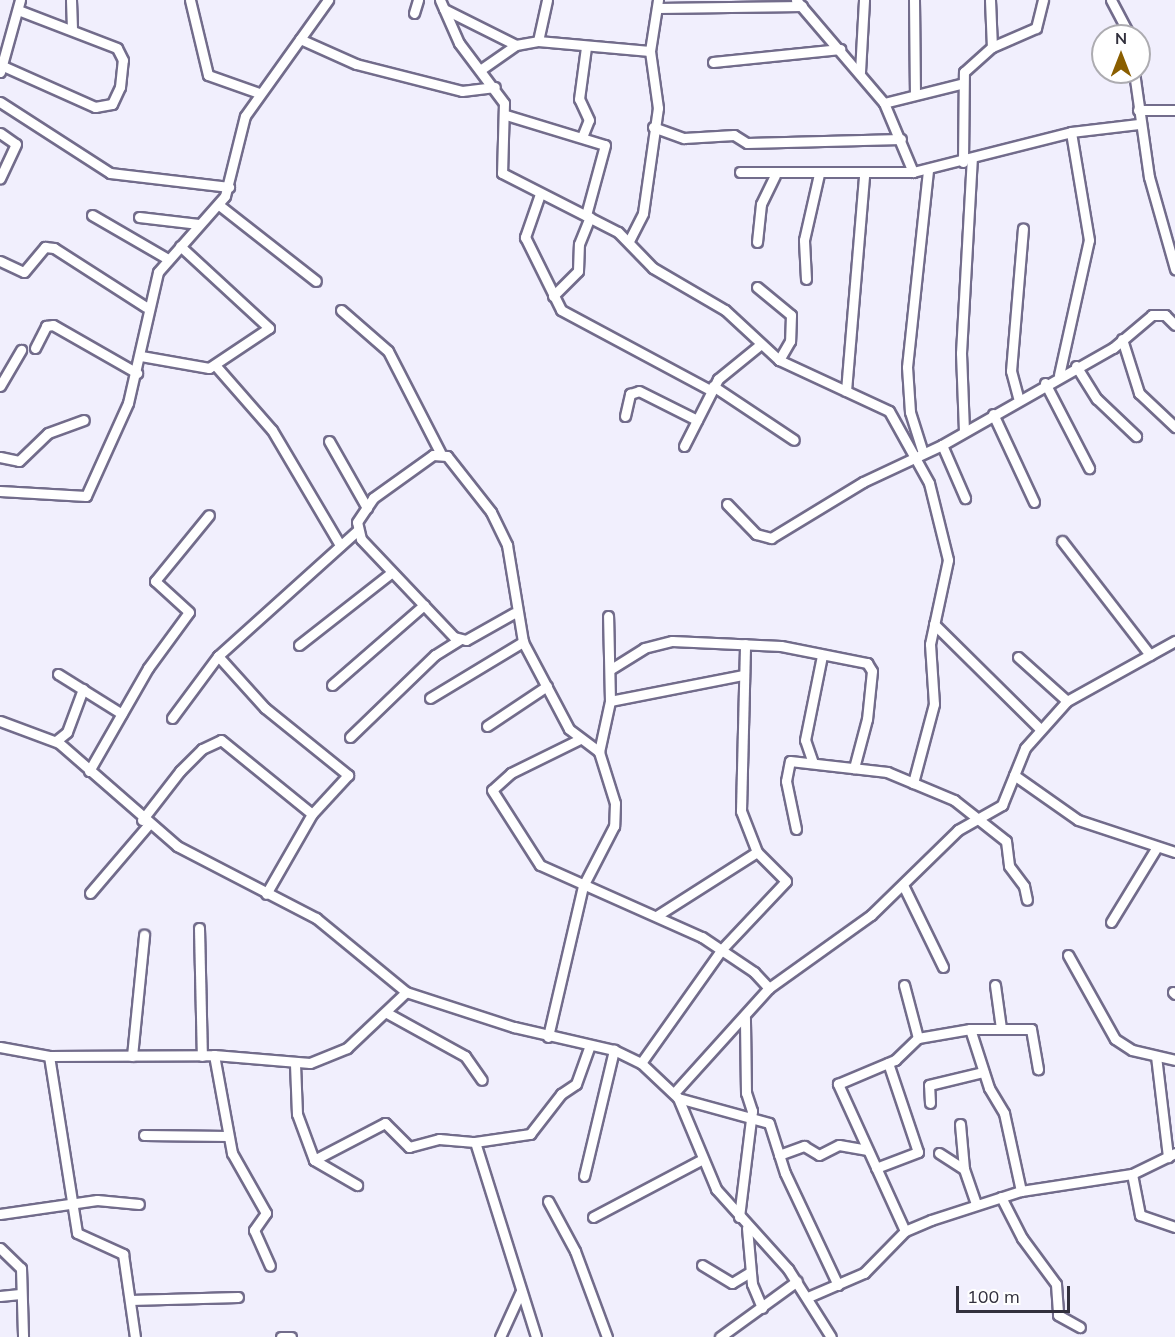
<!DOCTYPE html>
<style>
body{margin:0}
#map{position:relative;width:1175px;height:1337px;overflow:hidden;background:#f1effd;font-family:Mulish,sans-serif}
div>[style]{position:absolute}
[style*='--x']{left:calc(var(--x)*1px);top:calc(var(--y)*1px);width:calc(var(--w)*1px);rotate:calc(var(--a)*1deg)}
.roads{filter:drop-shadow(2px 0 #726c8b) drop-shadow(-2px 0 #726c8b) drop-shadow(0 2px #726c8b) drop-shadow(0 -2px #726c8b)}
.minor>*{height:9px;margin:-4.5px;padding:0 4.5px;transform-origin:4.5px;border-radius:4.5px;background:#fff}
span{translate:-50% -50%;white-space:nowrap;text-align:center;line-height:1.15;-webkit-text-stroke:4.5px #fff;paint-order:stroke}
.north{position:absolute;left:1091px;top:24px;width:60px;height:60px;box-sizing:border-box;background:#fff;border:2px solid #adacb1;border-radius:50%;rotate:0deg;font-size:16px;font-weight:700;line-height:24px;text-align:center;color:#32303d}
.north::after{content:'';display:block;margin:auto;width:21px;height:27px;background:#8a5e00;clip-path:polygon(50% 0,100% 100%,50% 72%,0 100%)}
.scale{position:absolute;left:956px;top:1286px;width:114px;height:27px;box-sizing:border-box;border:3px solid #32303d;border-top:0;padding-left:8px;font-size:18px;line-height:21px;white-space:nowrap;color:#32303d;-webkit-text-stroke:4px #fff;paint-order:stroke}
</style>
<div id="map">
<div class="roads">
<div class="minor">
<div style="--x:71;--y:0;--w:29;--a:88"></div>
<div style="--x:190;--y:0;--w:77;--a:76.5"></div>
<div style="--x:208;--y:75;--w:54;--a:19.4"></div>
<div style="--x:440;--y:0;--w:47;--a:66.2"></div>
<div style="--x:459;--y:43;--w:75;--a:53.1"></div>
<div style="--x:504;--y:103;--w:70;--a:91.6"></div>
<div style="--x:502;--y:173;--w:130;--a:27"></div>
<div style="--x:618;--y:232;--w:50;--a:45.8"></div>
<div style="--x:653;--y:268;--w:83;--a:30.3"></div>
<div style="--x:725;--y:310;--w:74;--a:42.8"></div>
<div style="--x:779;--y:360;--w:121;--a:24.9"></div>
<div style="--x:889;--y:411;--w:82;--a:60.9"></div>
<div style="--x:929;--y:483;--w:79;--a:76.1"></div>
<div style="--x:948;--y:560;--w:86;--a:102.1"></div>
<div style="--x:930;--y:644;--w:60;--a:86.2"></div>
<div style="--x:934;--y:704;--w:82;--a:104.9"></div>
<div style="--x:796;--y:0;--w:135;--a:49.5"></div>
<div style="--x:884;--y:103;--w:75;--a:67.2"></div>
<div style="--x:914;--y:0;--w:92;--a:89.4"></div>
<div style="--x:990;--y:0;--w:47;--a:87.6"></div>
<div style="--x:1111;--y:0;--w:41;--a:62.2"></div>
<div style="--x:658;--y:8;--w:144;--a:-0.8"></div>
<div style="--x:444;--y:9;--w:80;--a:26.6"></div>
<div style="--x:414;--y:13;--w:14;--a:-73"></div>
<div style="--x:300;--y:39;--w:61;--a:24.1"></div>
<div style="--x:356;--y:64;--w:109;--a:14.3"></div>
<div style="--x:462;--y:91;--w:33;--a:-7"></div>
<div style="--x:538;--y:41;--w:112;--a:5.1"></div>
<div style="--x:713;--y:62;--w:128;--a:-5.8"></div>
<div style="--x:3;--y:66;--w:101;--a:24"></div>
<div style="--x:95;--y:107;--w:17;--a:-10"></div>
<div style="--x:112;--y:104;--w:19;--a:-65"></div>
<div style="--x:120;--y:87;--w:27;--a:-84"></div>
<div style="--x:123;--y:60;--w:13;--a:-117"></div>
<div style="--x:117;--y:48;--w:106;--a:-159"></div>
<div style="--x:483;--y:68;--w:40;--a:-34.9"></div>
<div style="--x:516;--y:45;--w:22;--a:-10"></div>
<div style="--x:538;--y:41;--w:42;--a:-77.6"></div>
<div style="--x:0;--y:72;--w:75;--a:-74.5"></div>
<div style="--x:860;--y:72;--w:72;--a:-86.8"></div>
<div style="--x:1134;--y:72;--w:106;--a:81.9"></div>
<div style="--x:1149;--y:177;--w:96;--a:74.2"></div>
<div style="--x:0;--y:102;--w:131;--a:32.8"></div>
<div style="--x:110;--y:173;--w:120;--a:6.7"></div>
<div style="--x:884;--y:103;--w:78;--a:-14"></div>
<div style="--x:1138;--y:110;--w:37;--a:0"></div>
<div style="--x:506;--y:115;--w:103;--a:16.9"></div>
<div style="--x:605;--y:145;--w:73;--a:105.2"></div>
<div style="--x:653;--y:127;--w:33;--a:20"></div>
<div style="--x:684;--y:138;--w:50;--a:-3.4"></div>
<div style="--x:734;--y:135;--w:15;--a:32"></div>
<div style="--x:747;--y:143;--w:154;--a:-1.5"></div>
<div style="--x:0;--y:133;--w:19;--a:35"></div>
<div style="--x:16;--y:144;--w:38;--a:115"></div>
<div style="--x:582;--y:137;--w:18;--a:-68"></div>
<div style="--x:589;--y:120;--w:23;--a:-115"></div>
<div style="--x:579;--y:99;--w:52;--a:-82.3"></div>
<div style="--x:963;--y:162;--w:90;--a:-89.4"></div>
<div style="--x:964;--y:72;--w:38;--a:-42"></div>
<div style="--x:992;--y:47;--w:48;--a:-23.4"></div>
<div style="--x:1036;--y:28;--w:29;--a:-76"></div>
<div style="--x:740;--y:172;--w:173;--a:0"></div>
<div style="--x:913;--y:172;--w:163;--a:-14.2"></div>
<div style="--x:1071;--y:132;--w:68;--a:-6.7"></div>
<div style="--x:540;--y:194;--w:46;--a:109.2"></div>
<div style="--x:525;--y:237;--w:81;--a:63.7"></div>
<div style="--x:561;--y:310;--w:169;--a:28.2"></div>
<div style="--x:219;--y:205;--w:123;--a:38.1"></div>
<div style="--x:92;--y:215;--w:88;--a:30.1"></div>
<div style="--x:139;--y:217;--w:60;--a:6.7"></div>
<div style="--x:629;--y:241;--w:31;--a:-63"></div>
<div style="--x:643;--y:213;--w:106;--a:-81.9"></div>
<div style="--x:658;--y:108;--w:58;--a:-98"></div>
<div style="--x:650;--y:51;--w:52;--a:-81.1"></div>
<div style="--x:757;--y:242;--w:38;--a:-84"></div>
<div style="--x:761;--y:204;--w:32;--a:-64"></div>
<div style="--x:0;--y:261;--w:26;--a:25"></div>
<div style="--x:24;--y:272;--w:33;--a:-50"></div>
<div style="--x:45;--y:247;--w:9;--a:6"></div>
<div style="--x:54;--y:248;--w:109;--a:32.7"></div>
<div style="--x:806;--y:279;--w:39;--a:-93"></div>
<div style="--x:804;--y:240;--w:68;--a:-77.2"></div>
<div style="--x:757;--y:287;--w:44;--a:39.5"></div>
<div style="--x:791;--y:315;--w:26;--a:92"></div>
<div style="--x:790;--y:341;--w:22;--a:120"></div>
<div style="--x:553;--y:296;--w:35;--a:-45"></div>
<div style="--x:578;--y:271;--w:27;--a:-88"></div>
<div style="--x:579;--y:244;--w:29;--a:-68"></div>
<div style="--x:341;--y:310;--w:62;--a:41.1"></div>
<div style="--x:388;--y:351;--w:114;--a:62.8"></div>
<div style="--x:1122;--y:339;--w:57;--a:72.5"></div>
<div style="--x:1139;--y:393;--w:50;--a:43.4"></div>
<div style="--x:35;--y:348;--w:25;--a:-63"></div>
<div style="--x:46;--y:326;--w:7;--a:-8"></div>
<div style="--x:53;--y:325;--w:97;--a:29.7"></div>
<div style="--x:141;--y:356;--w:69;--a:10"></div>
<div style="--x:209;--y:368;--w:72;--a:-33.7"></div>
<div style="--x:269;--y:328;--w:121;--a:-137.3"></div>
<div style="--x:215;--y:365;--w:86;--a:48.8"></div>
<div style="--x:272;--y:430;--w:134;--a:59.4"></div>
<div style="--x:1076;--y:366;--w:39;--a:58"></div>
<div style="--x:1097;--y:399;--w:54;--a:43.5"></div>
<div style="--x:1059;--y:375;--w:138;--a:-77.5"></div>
<div style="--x:1089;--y:240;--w:109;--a:-99.5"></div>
<div style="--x:1045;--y:383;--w:96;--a:62.6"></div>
<div style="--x:0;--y:386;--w:42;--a:-59.7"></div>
<div style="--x:713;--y:386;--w:97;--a:33.7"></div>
<div style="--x:846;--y:391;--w:217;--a:-85.2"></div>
<div style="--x:1018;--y:397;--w:27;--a:-105"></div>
<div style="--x:1011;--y:371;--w:143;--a:-85.2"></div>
<div style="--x:993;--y:414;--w:97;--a:65"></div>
<div style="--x:625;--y:416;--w:23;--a:-77"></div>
<div style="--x:630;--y:394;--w:9;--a:-18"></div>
<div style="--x:639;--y:391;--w:65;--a:26.6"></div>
<div style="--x:964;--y:431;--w:78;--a:-92.2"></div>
<div style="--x:961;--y:353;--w:195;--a:-86.8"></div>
<div style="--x:329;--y:441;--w:77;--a:60.4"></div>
<div style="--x:942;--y:445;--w:58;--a:66.5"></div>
<div style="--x:684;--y:446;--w:75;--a:-63.1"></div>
<div style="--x:718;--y:379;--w:55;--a:-39.1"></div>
<div style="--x:923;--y:453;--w:43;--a:-107.6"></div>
<div style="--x:910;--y:412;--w:45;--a:-93.8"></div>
<div style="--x:907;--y:367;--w:197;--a:-83.9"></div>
<div style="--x:0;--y:457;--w:19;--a:12"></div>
<div style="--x:19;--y:461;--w:40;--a:-44"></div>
<div style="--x:48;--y:433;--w:38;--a:-20"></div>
<div style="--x:0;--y:491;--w:86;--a:3.3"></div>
<div style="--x:86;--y:496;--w:102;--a:-65.7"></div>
<div style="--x:128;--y:403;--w:134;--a:-77.1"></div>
<div style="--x:158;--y:272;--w:101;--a:-48.6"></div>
<div style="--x:225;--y:196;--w:82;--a:-76"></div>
<div style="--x:245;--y:116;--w:143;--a:-54.4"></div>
<div style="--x:727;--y:504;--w:42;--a:46"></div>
<div style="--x:756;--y:534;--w:16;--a:15"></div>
<div style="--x:771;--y:538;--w:108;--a:-31.3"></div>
<div style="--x:863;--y:482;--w:87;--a:-25.1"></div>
<div style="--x:942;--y:445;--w:197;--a:-29.6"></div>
<div style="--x:1113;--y:348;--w:51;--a:-40.2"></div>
<div style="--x:1152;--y:315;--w:13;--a:0"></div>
<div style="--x:1165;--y:315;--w:14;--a:45"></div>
<div style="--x:1062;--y:541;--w:144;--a:52.3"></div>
<div style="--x:514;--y:613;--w:55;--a:150.6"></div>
<div style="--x:466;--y:640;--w:12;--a:-166"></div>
<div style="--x:454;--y:637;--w:135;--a:-133.5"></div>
<div style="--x:361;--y:539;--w:17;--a:-103"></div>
<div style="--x:357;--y:522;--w:29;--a:-56"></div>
<div style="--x:373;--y:498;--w:74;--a:-35.6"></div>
<div style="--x:433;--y:455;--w:14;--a:4"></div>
<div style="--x:447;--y:456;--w:71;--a:51.8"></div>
<div style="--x:491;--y:512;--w:37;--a:64"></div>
<div style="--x:507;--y:545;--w:98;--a:80.6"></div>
<div style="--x:523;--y:642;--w:98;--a:62.1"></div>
<div style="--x:569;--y:729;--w:38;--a:37"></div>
<div style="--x:599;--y:752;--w:53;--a:72.6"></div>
<div style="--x:615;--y:803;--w:23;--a:92"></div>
<div style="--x:614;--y:826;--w:68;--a:117.3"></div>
<div style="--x:583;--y:886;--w:155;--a:103.1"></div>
<div style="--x:934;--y:624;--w:149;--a:44.7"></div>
<div style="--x:299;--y:645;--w:118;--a:-38.1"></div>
<div style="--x:218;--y:656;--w:70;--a:47.9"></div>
<div style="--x:265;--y:708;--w:107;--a:38.9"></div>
<div style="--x:348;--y:775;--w:53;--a:132.7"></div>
<div style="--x:312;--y:814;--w:92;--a:119.9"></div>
<div style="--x:1018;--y:657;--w:66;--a:41.9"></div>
<div style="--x:611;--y:669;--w:39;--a:-32"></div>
<div style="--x:644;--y:648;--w:29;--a:-14"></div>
<div style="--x:672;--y:641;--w:109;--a:2.6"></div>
<div style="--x:781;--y:646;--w:88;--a:11.2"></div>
<div style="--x:867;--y:663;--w:9;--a:58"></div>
<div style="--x:872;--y:671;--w:48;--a:95.9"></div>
<div style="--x:867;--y:719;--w:51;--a:104.9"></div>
<div style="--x:58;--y:674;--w:75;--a:32"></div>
<div style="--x:332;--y:685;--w:122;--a:-41"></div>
<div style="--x:430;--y:698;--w:109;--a:-31.1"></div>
<div style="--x:610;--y:701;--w:136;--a:-11.1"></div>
<div style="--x:172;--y:718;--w:77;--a:-53.4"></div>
<div style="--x:218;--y:656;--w:187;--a:-42"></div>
<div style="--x:0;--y:721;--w:63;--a:20.4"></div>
<div style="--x:59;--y:743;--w:157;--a:41.1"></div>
<div style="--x:177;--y:846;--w:157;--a:27.4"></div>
<div style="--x:316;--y:918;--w:117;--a:39.4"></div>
<div style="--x:406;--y:992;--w:114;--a:18"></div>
<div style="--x:514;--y:1027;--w:103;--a:13"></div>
<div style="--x:614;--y:1050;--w:30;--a:26"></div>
<div style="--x:641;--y:1063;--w:51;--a:43.4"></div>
<div style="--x:678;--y:1098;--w:99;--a:67.3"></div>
<div style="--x:716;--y:1189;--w:108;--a:48"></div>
<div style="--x:788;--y:1269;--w:80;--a:57.7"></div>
<div style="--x:487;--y:726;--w:72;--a:-33.7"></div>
<div style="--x:350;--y:737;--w:118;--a:-44"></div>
<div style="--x:435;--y:655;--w:28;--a:-32"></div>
<div style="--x:580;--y:739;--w:77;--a:153.8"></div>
<div style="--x:511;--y:773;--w:25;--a:138"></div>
<div style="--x:492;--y:790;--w:89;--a:57.4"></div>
<div style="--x:540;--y:865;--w:177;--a:24"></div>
<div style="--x:702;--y:937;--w:63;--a:33.9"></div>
<div style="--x:754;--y:972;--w:22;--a:47"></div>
<div style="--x:56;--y:741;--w:14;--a:-39"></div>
<div style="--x:67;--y:732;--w:46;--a:-69.6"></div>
<div style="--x:599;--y:752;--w:52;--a:-77.8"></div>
<div style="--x:610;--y:701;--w:85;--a:-91.3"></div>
<div style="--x:813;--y:763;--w:24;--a:-109"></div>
<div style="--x:805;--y:740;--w:86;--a:-78.6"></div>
<div style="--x:89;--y:771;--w:119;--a:-60.2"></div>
<div style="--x:148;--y:668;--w:69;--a:-53.8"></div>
<div style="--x:189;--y:612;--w:46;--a:-137.6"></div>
<div style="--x:155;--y:581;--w:85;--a:-50.7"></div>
<div style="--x:1014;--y:775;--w:78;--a:35.1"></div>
<div style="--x:1078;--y:820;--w:102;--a:18.3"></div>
<div style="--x:142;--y:820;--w:62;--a:-52.2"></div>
<div style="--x:180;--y:771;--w:31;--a:-45"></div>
<div style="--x:202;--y:749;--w:21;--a:-25"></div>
<div style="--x:221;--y:740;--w:117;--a:39.1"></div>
<div style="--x:796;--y:829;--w:49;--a:-101.8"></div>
<div style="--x:786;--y:781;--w:20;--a:-79"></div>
<div style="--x:790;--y:761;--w:98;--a:6.5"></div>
<div style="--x:887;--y:772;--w:73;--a:22.7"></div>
<div style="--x:954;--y:800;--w:66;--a:38.3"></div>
<div style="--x:1006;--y:841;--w:25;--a:83"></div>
<div style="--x:1009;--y:866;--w:25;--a:53"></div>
<div style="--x:1024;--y:886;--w:14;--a:78"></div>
<div style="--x:904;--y:887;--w:89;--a:64"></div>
<div style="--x:90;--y:893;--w:89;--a:-49.5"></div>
<div style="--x:658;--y:915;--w:117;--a:-32.5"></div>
<div style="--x:1111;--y:922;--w:88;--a:-58.5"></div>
<div style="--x:199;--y:928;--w:128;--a:88.7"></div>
<div style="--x:1068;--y:955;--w:96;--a:60.8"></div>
<div style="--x:1115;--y:1039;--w:20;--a:33"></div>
<div style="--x:1132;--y:1050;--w:44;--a:13.1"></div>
<div style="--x:904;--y:985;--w:55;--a:75.2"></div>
<div style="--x:918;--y:1038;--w:53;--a:-9.8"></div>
<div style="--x:970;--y:1029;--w:61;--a:0"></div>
<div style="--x:1031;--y:1029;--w:41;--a:80.1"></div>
<div style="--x:995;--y:985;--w:43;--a:82.1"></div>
<div style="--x:1173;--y:992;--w:3;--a:45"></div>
<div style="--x:387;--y:1013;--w:89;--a:28.9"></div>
<div style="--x:465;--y:1056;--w:29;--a:55"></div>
<div style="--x:970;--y:1029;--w:62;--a:72.1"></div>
<div style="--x:989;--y:1088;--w:29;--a:59"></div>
<div style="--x:1004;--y:1113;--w:80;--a:77.7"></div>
<div style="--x:0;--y:1047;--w:50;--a:10.4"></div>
<div style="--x:49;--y:1056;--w:165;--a:-0.3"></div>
<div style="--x:214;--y:1055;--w:96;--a:4.8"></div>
<div style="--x:310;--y:1063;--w:40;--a:-22"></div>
<div style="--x:347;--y:1048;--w:81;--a:-43.5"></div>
<div style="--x:214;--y:1055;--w:100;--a:79.6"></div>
<div style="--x:232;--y:1153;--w:69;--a:60.5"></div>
<div style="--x:266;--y:1213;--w:21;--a:125"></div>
<div style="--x:254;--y:1230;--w:39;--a:66"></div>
<div style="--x:49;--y:1056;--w:179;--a:81"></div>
<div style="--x:77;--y:1233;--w:51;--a:24.5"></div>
<div style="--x:123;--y:1254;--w:84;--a:81.8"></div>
<div style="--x:132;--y:1056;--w:122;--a:-84.3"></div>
<div style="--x:1156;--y:1056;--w:102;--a:83.2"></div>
<div style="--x:641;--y:1063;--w:140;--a:-54.6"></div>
<div style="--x:722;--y:949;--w:93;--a:-46.7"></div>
<div style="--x:786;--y:881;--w:41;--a:-135"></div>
<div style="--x:757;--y:852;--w:44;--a:-111.3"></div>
<div style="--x:741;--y:811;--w:167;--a:-88.6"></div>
<div style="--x:295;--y:1064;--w:50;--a:87.7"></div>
<div style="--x:297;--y:1114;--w:49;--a:69.7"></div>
<div style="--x:314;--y:1160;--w:50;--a:30.2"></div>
<div style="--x:674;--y:1093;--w:142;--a:-47.9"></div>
<div style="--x:769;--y:988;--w:125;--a:-35.6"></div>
<div style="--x:871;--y:915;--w:122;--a:-44.3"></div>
<div style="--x:958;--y:830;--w:51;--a:-29.6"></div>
<div style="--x:1002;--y:805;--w:61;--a:-68"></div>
<div style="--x:1025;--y:748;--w:63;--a:-48.2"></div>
<div style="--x:1067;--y:701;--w:124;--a:-29.1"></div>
<div style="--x:678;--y:1098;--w:94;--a:15.4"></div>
<div style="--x:769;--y:1123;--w:52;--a:72.3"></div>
<div style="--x:785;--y:1173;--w:124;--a:64.7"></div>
<div style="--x:930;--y:1103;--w:18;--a:-93"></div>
<div style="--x:929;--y:1085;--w:56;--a:-13.5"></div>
<div style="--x:960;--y:1124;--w:45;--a:84.9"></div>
<div style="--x:144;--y:1135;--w:84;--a:0.7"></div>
<div style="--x:475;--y:1142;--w:204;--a:72.6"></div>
<div style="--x:939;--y:1153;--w:30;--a:33"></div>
<div style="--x:964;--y:1169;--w:37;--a:71"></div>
<div style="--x:779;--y:1155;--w:27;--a:-20"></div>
<div style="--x:804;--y:1146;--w:17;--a:31"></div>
<div style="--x:819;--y:1155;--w:22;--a:-27"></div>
<div style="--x:839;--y:1145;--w:29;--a:10"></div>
<div style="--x:314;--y:1160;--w:80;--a:-27.5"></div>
<div style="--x:385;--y:1123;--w:34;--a:45"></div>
<div style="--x:409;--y:1147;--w:31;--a:-15"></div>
<div style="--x:439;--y:1139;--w:36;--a:5"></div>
<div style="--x:475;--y:1142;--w:56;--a:-8.3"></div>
<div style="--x:530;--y:1134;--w:51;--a:-52.2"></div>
<div style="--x:561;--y:1094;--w:18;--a:-34"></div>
<div style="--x:576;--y:1084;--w:41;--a:-70.3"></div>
<div style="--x:876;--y:1168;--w:45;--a:-20.9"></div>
<div style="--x:918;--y:1152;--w:94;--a:-108.6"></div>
<div style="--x:1132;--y:1174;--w:42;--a:79"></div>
<div style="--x:1140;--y:1215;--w:37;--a:19"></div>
<div style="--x:584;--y:1176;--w:130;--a:-76.6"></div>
<div style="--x:1001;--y:1197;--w:46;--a:62.9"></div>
<div style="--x:1022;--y:1238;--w:57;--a:53.5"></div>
<div style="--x:1056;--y:1284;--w:31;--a:86"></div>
<div style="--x:1058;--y:1315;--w:25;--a:29"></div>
<div style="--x:548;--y:1201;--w:57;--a:61.6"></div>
<div style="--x:575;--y:1251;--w:92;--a:69.6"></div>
<div style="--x:0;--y:1214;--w:98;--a:-8.2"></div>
<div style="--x:97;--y:1200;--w:42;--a:5.4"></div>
<div style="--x:593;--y:1217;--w:122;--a:-27.8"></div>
<div style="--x:739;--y:1217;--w:107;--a:-83"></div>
<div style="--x:752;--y:1111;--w:19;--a:-108"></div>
<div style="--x:746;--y:1093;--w:76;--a:-90.8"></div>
<div style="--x:747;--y:1228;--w:56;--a:84.9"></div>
<div style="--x:752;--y:1284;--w:26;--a:67"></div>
<div style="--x:905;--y:1231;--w:162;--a:-114.5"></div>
<div style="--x:838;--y:1084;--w:62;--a:-22.8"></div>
<div style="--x:895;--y:1060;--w:32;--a:-44"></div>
<div style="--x:0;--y:1248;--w:29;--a:44"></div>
<div style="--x:21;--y:1268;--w:69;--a:88.3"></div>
<div style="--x:702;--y:1265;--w:35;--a:31"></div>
<div style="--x:732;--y:1283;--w:21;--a:-31"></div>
<div style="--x:0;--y:1296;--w:20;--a:-6"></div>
<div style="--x:808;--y:1297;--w:61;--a:-23.2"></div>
<div style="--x:864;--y:1273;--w:59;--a:-45.7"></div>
<div style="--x:905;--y:1231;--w:28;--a:-23"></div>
<div style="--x:931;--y:1220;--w:95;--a:-17.9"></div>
<div style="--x:1021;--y:1191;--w:112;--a:-8.7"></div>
<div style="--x:1132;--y:1174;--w:48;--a:-26"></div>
<div style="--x:130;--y:1300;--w:108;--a:-1.6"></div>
<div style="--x:281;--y:1337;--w:10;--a:0"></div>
<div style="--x:500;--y:1337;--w:51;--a:-65.5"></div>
<div style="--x:720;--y:1337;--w:95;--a:-36"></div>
</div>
</div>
<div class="north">N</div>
<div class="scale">100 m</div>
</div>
